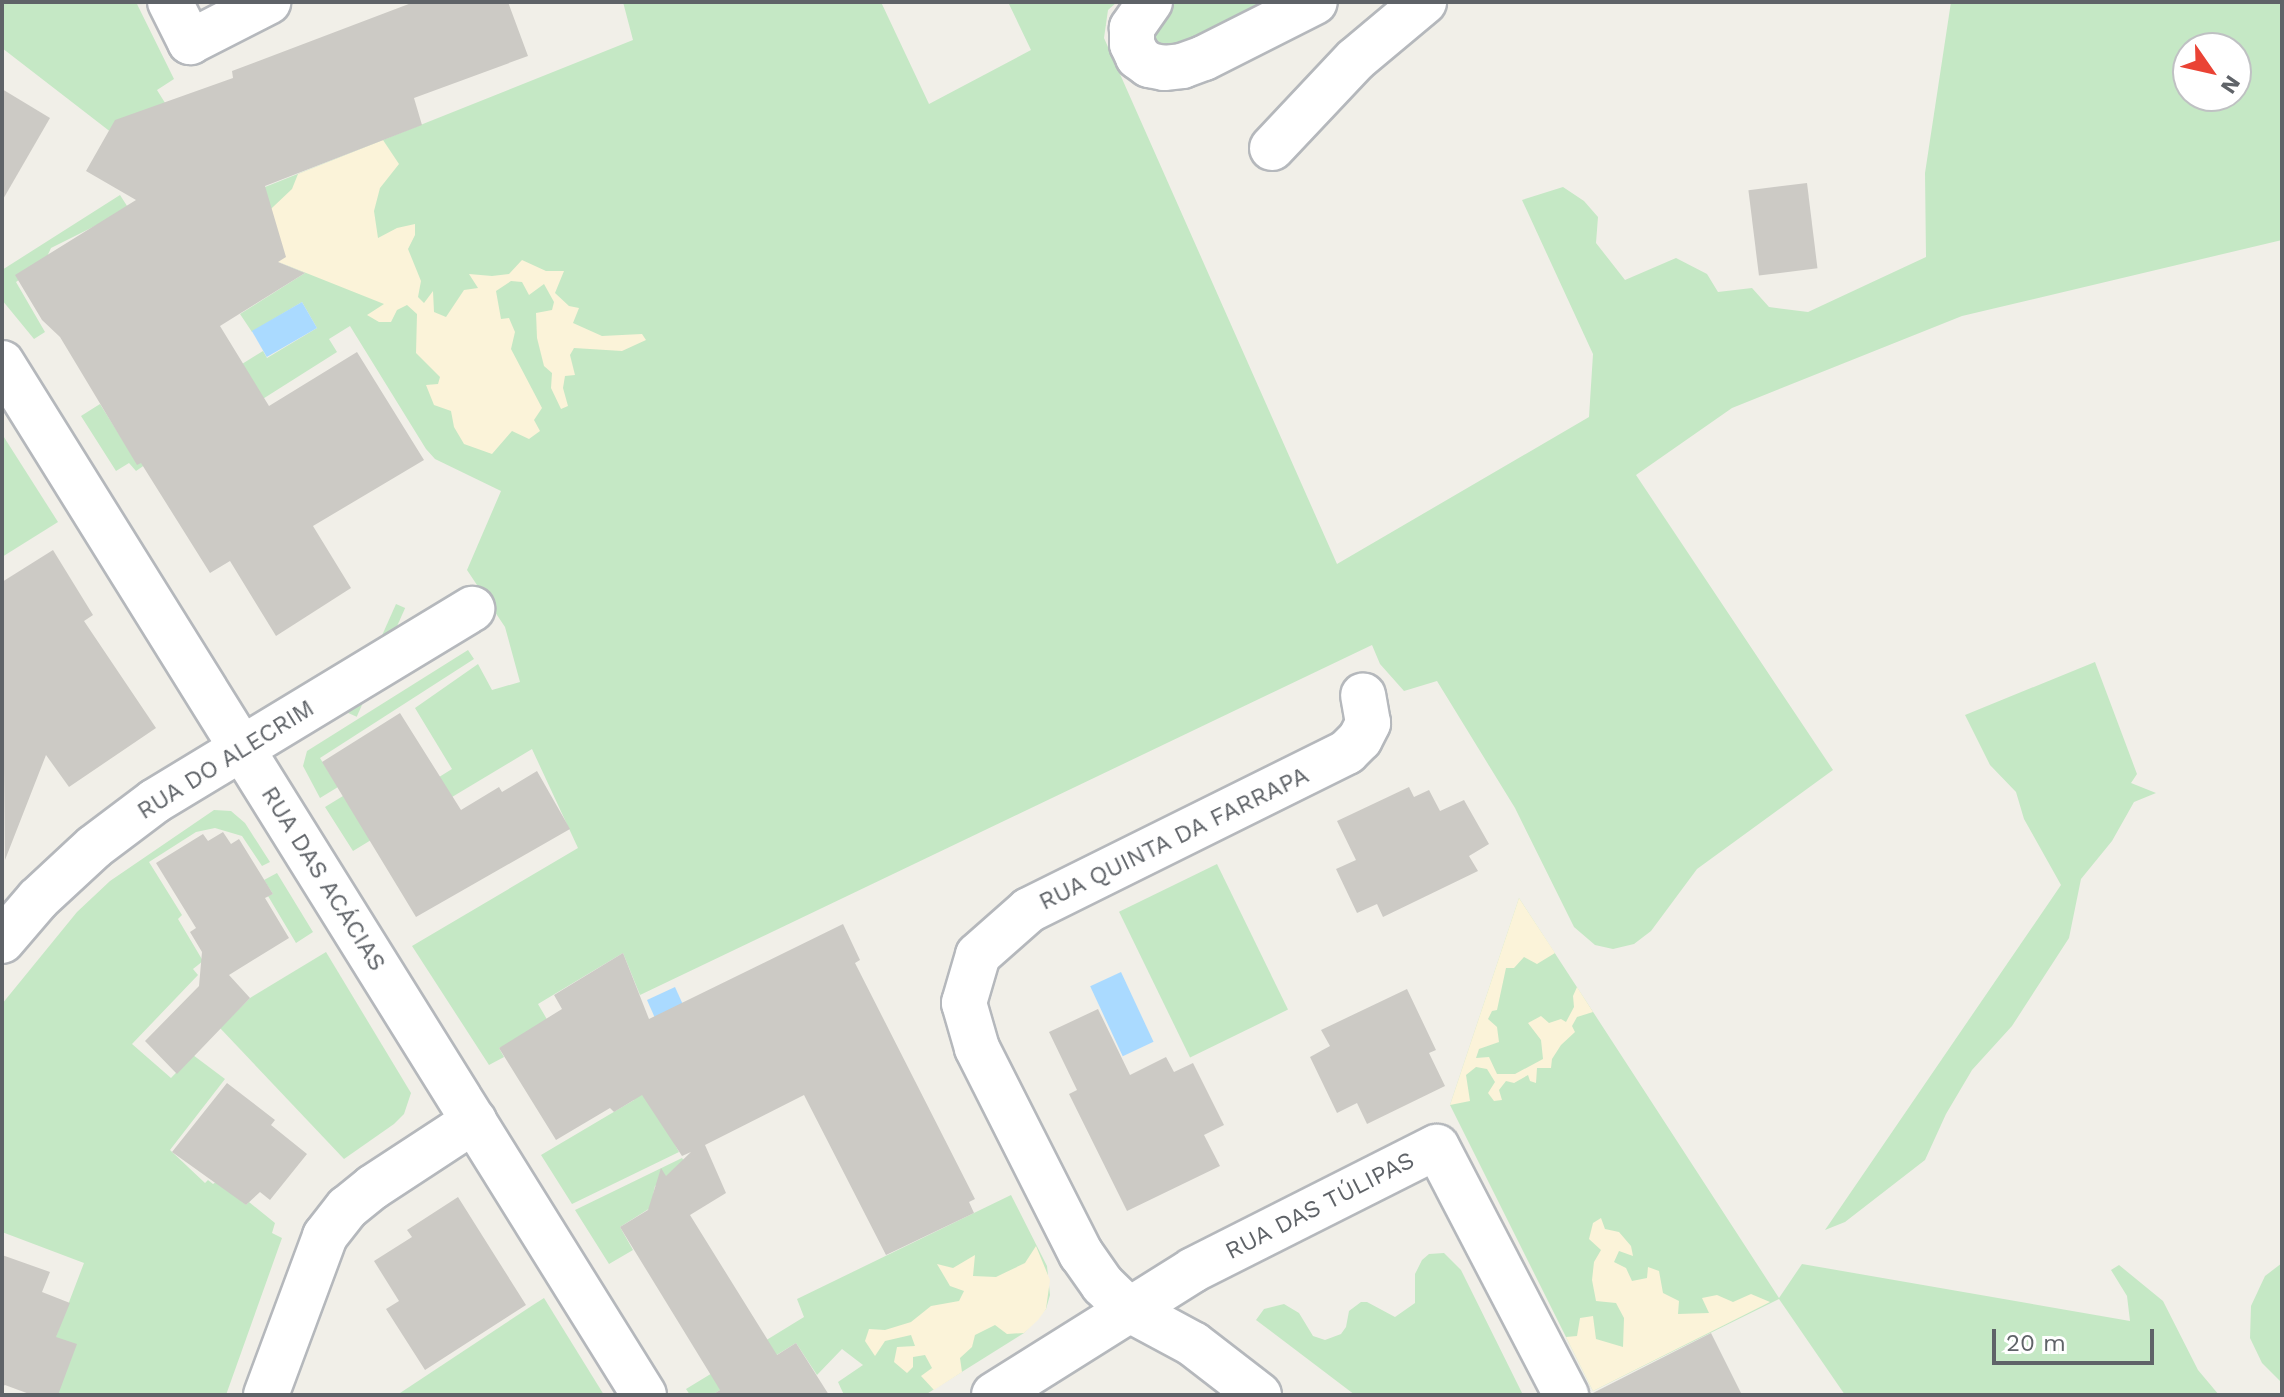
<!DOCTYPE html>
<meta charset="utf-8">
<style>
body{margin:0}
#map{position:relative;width:2284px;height:1397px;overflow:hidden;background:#f1efe8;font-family:"Work Sans",sans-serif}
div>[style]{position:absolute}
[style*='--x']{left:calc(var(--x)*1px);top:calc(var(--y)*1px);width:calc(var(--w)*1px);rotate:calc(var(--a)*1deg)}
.green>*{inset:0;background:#c5e8c5;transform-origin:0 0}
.sand>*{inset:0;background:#fbf3d9}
.water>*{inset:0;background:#aadaff;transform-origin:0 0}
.building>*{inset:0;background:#cccac5;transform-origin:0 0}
.roads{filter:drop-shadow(2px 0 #b5b8bc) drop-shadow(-2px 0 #b5b8bc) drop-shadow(0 2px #b5b8bc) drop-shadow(0 -2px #b5b8bc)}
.minor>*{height:44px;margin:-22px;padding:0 22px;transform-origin:22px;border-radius:22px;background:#fff}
span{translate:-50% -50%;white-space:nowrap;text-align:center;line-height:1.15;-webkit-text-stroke:7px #fff;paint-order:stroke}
.street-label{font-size:24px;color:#5f6368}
.frame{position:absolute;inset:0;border:4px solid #5f6368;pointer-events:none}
.north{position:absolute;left:2172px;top:32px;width:80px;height:80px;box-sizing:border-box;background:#fff;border:2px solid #bfc1c3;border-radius:50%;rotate:124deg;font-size:22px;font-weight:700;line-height:32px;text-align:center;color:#5f6368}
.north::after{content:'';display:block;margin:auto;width:28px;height:36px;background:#ea4335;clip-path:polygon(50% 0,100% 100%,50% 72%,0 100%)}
.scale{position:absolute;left:1992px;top:1329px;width:162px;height:36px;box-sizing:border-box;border:4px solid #5f6368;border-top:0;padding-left:10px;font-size:24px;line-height:28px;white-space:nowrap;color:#5f6368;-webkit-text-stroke:6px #fff;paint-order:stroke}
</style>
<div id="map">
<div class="green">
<div style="clip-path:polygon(evenodd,2px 2px,136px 2px,174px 79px,157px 90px,210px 175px,265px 187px,633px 40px,623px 2px,881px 2px,929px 104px,1031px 50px,1008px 2px,1117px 2px,1108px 10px,1104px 38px,1337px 564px,1589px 417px,1593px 354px,1522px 200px,1563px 187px,1584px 201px,1598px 217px,1596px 243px,1625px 280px,1676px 258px,1707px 274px,1718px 292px,1752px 288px,1769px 307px,1808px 312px,1926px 257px,1925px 173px,1951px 2px,2282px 2px,2282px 240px,1962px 316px,1732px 408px,1636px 475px,1833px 770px,1697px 869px,1651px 931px,1634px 944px,1613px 949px,1595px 945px,1574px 927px,1515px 808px,1437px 681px,1404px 691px,1380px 664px,1372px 645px,640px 995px,623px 953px,538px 1004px,552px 1028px,499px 1048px,504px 1057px,489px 1065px,412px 946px,578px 848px,532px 749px,397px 830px,394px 826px,353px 851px,325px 807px,343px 796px,362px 825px,452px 769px,415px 708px,478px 664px,492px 690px,520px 682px,505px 627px,467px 570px,501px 491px,435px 459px,426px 449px,350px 326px,329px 339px,337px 352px,158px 465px,152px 460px,136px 471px,129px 463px,116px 471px,81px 416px,100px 404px,122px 439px,263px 351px,267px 358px,317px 328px,302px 302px,252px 332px,240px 314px,305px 273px,279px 262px,2px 48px,2px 2px,2188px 48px,2236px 48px,2236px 96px,2188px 96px,2188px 48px)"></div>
<div style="clip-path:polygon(1174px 2px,1293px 2px,1167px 54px,1156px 42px,1156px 25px)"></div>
<div style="clip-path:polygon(120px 195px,129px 209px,51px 248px,45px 261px,16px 282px,45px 332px,34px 339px,2px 300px,2px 270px)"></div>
<div style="clip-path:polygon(2px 434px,58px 522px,2px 557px)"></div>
<div style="left:396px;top:604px;width:10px;height:119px;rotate:24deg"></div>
<div style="clip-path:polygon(468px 650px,474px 659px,320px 758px,338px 787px,320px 798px,303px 766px,307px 751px)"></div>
<div style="clip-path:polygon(2095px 662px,2137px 774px,2131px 783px,2156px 793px,2134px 802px,2112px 841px,2081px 879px,2069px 938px,2012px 1026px,1972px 1070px,1946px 1114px,1925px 1160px,1845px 1222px,1825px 1230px,2061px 885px,2024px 819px,2016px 792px,1990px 765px,1965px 715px)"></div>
<div style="clip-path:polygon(214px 810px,231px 811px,245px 823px,270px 862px,262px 866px,242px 836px,215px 828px,196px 832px,149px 862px,182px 915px,178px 919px,203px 961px,193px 969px,198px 975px,132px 1044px,171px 1078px,193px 1055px,225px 1079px,170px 1150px,205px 1183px,208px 1180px,213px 1184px,217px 1181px,246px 1205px,249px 1202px,275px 1223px,272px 1233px,282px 1238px,226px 1395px,47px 1395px,35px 1391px,84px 1263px,2px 1232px,2px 1004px,77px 912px,110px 881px)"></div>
<div style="left:1217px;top:864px;width:162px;height:109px;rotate:64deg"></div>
<div style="clip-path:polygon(277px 873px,313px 932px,296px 943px,268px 896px,273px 894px,264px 880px)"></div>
<div style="clip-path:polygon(1519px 898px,1779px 1298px,1802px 1264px,2130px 1321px,2127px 1296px,2111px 1270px,2119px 1265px,2163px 1301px,2198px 1370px,2219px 1395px,1845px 1395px,1779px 1299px,1593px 1391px,1450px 1105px)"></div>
<div style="clip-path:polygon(326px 952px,411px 1093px,404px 1114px,394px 1124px,344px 1159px,220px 1028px,250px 998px)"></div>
<div style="clip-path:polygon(626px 1085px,699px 1129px,674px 1143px,679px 1152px,572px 1204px,541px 1155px,634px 1100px)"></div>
<div style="clip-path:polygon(682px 1158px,686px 1164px,655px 1186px,653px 1195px,655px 1205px,620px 1227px,633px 1250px,609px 1264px,575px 1210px)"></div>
<div style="clip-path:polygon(1011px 1195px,1047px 1266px,1050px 1295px,1046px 1309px,1024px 1333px,925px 1395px,844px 1395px,838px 1382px,863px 1365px,842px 1349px,817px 1375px,796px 1343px,712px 1395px,690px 1395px,686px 1389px,804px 1317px,797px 1299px)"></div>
<div style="clip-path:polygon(1444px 1253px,1461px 1270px,1523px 1395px,1355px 1395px,1256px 1320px,1264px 1309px,1284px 1304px,1299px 1313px,1313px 1336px,1325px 1340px,1341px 1334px,1346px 1327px,1349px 1311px,1361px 1302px,1367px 1302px,1395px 1317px,1415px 1303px,1415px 1274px,1422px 1260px,1429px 1254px)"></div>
<div style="clip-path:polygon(2282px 1263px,2282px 1383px,2262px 1363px,2250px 1338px,2251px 1306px,2265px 1276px)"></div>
<div style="clip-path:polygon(544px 1298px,604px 1395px,397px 1395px,533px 1305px)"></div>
</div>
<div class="sand">
<div style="clip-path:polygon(383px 140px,399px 164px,380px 188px,374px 211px,378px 238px,397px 228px,415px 224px,415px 235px,408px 249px,421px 281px,418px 297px,424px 303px,433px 291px,434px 312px,446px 317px,464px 290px,478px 288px,469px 274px,492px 276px,509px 274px,522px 260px,546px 271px,564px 271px,555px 293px,569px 306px,579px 308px,573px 323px,602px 336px,642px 334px,646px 340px,622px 351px,574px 348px,570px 355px,575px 375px,565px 376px,563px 388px,568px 406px,561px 409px,551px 388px,552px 373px,544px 366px,537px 338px,536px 313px,552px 310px,554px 302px,544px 284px,529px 295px,522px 282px,511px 281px,496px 291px,501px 319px,509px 318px,515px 332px,511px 349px,542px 408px,534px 420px,540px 431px,529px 439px,512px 431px,492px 454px,464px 444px,454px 427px,451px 411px,434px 405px,426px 385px,438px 384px,440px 377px,416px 353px,417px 314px,407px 305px,397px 310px,391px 322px,379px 322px,367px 315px,384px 304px,246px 249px,255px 224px,292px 189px,298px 174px)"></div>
<div style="clip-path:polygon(1519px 898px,1555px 953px,1537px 964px,1524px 957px,1514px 968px,1506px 968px,1497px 1010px,1492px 1011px,1488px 1019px,1497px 1027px,1499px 1042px,1479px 1049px,1476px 1058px,1489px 1057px,1497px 1074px,1515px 1074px,1543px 1059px,1541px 1040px,1528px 1023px,1541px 1016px,1549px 1023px,1561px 1019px,1566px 1022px,1574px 1007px,1573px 996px,1577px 987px,1593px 1012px,1577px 1017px,1572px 1026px,1575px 1032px,1561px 1045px,1552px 1059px,1551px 1068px,1537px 1068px,1536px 1083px,1530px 1081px,1528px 1075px,1514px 1083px,1506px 1081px,1499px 1090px,1502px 1100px,1494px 1101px,1488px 1093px,1495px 1082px,1487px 1069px,1476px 1067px,1466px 1075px,1470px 1101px,1450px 1105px)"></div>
<div style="clip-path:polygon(1601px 1218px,1605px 1229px,1619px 1232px,1631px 1246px,1633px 1256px,1619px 1251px,1614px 1262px,1626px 1268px,1632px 1281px,1647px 1278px,1648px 1267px,1659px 1271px,1663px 1293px,1679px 1301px,1678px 1314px,1709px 1313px,1702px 1298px,1717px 1295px,1733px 1302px,1751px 1294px,1770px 1302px,1593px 1391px,1566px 1337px,1577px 1336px,1580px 1318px,1593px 1316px,1596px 1339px,1623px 1347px,1624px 1318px,1616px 1303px,1596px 1301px,1592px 1280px,1594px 1262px,1601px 1250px,1589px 1239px,1593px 1223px)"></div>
<div style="clip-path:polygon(1036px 1246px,1050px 1280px,1046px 1309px,1038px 1320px,1024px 1333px,1007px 1334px,995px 1325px,975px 1335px,972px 1347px,960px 1358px,962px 1372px,934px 1390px,921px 1376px,932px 1368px,925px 1355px,913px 1357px,913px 1367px,907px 1373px,894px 1362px,897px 1347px,915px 1346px,911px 1335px,885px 1341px,875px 1356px,865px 1341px,869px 1329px,885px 1330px,911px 1322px,931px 1306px,959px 1301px,964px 1291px,950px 1286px,937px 1264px,953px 1268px,975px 1255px,973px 1276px,996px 1277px,1025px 1263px)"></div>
</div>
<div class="water">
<div style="left:302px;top:302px;width:30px;height:58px;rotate:60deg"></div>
<div style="left:1121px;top:972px;width:77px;height:34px;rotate:65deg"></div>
<div style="clip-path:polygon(675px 987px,694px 1029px,670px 1052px,647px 1000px)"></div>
</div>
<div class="building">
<div style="clip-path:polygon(414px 2px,508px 2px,528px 56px,414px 98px,422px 125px,265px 186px,286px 257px,278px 262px,305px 273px,220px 326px,269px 406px,357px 352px,424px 460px,313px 526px,351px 588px,276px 636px,230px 561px,210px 573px,141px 463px,137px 465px,60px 337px,42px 320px,15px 275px,136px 200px,86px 171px,115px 120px,233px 78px,232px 71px)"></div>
<div style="clip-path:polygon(2px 89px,50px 118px,2px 201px)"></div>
<div style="left:1807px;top:183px;width:86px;height:59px;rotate:83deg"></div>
<div style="clip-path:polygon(53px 550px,93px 615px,84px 621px,156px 728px,69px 787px,46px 755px,5px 860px,2px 582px)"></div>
<div style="clip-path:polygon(400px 713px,461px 810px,499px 787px,502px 792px,537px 771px,570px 829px,416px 917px,322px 762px)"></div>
<div style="clip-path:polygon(1409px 787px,1414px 797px,1429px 790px,1440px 811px,1464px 800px,1489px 844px,1469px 856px,1478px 871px,1383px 917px,1377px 904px,1357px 913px,1336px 869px,1356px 860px,1337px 821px)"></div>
<div style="clip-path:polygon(223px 832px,231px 844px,239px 839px,273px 894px,265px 898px,289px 938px,229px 975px,250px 998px,177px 1074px,145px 1041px,199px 986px,202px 952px,190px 932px,196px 928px,156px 863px,203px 834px,208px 841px)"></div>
<div style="clip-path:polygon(843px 924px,860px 960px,855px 963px,975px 1199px,969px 1202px,974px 1213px,886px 1255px,804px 1095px,705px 1145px,726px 1193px,690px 1215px,777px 1355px,796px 1343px,829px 1395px,712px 1395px,720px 1390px,620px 1227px,648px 1210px,661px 1168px,666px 1176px,691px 1152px,682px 1156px,642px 1095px,614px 1112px,610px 1108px,556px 1140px,499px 1048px,562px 1009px,554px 995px,623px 953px,649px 1019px)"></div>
<div style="clip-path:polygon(1407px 989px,1436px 1050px,1429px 1053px,1445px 1086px,1367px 1124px,1357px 1103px,1337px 1113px,1310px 1057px,1330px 1046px,1321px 1030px)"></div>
<div style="clip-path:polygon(1098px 1009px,1130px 1075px,1166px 1057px,1174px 1072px,1193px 1063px,1224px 1125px,1204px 1135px,1220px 1166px,1127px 1211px,1069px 1094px,1077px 1090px,1049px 1032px)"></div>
<div style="clip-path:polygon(227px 1083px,275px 1120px,271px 1125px,307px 1154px,270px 1200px,260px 1192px,246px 1205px,172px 1152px)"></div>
<div style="clip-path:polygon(458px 1197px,526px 1305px,425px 1370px,386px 1309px,399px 1301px,374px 1261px,412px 1237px,407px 1230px)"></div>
<div style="clip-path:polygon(2px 1255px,50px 1272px,42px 1292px,70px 1303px,56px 1337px,77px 1344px,58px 1395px,32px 1395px,5px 1385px,2px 1387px)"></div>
<div style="clip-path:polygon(1711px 1333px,1742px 1395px,1591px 1395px,1591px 1394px)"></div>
</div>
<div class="roads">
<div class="minor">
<div style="--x:170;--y:2;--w:45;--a:63.4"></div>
<div style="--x:190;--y:42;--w:88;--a:-27.1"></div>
<div style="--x:1150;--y:2;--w:32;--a:125"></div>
<div style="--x:1132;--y:28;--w:16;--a:90"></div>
<div style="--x:1132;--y:44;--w:14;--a:65"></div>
<div style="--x:1138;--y:57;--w:14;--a:36"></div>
<div style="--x:1149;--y:65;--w:15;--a:11"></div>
<div style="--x:1164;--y:68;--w:18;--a:-6"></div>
<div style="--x:1182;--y:66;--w:23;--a:-20"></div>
<div style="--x:1204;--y:58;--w:124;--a:-26.8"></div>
<div style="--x:1272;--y:148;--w:122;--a:-46.7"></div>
<div style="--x:1356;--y:59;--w:89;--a:-40"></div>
<div style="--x:2;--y:363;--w:1215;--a:58.11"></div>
<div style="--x:2;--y:941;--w:55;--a:-49.4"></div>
<div style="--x:38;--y:899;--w:76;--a:-42.9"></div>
<div style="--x:94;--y:847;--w:76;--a:-37"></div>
<div style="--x:155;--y:801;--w:371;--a:-31.2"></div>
<div style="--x:266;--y:1395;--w:170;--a:-69.6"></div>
<div style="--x:325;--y:1236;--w:36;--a:-52"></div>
<div style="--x:347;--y:1208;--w:33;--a:-39"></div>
<div style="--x:373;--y:1187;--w:121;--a:-33.2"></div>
<div style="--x:994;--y:1395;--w:235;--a:-32.1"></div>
<div style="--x:1193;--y:1270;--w:273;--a:-26.8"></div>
<div style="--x:1437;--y:1147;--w:280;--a:62.5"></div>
<div style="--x:1259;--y:1395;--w:83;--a:-142.3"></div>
<div style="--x:1193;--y:1344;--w:74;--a:-151.7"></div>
<div style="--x:1128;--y:1309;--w:35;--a:-136"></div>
<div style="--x:1103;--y:1285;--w:38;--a:-125"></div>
<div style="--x:1081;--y:1254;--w:231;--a:-116.8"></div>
<div style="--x:977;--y:1048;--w:47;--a:-106.1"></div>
<div style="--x:964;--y:1003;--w:50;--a:-73.7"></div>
<div style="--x:978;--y:955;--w:68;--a:-41.4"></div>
<div style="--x:1029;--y:910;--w:355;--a:-26.4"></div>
<div style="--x:1347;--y:752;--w:18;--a:-45"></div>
<div style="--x:1360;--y:739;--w:18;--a:-63"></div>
<div style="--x:1368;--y:723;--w:28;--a:-100"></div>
</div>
</div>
<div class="street-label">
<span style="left:226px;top:760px;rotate:-32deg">RUA DO ALECRIM</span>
<span style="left:1174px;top:839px;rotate:-26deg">RUA QUINTA DA FARRAPA</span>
<span style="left:323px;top:879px;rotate:58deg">RUA DAS ACÁCIAS</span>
<span style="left:1320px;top:1206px;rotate:-27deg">RUA DAS TÚLIPAS</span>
</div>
<div class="frame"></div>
<div class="north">N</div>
<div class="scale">20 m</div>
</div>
